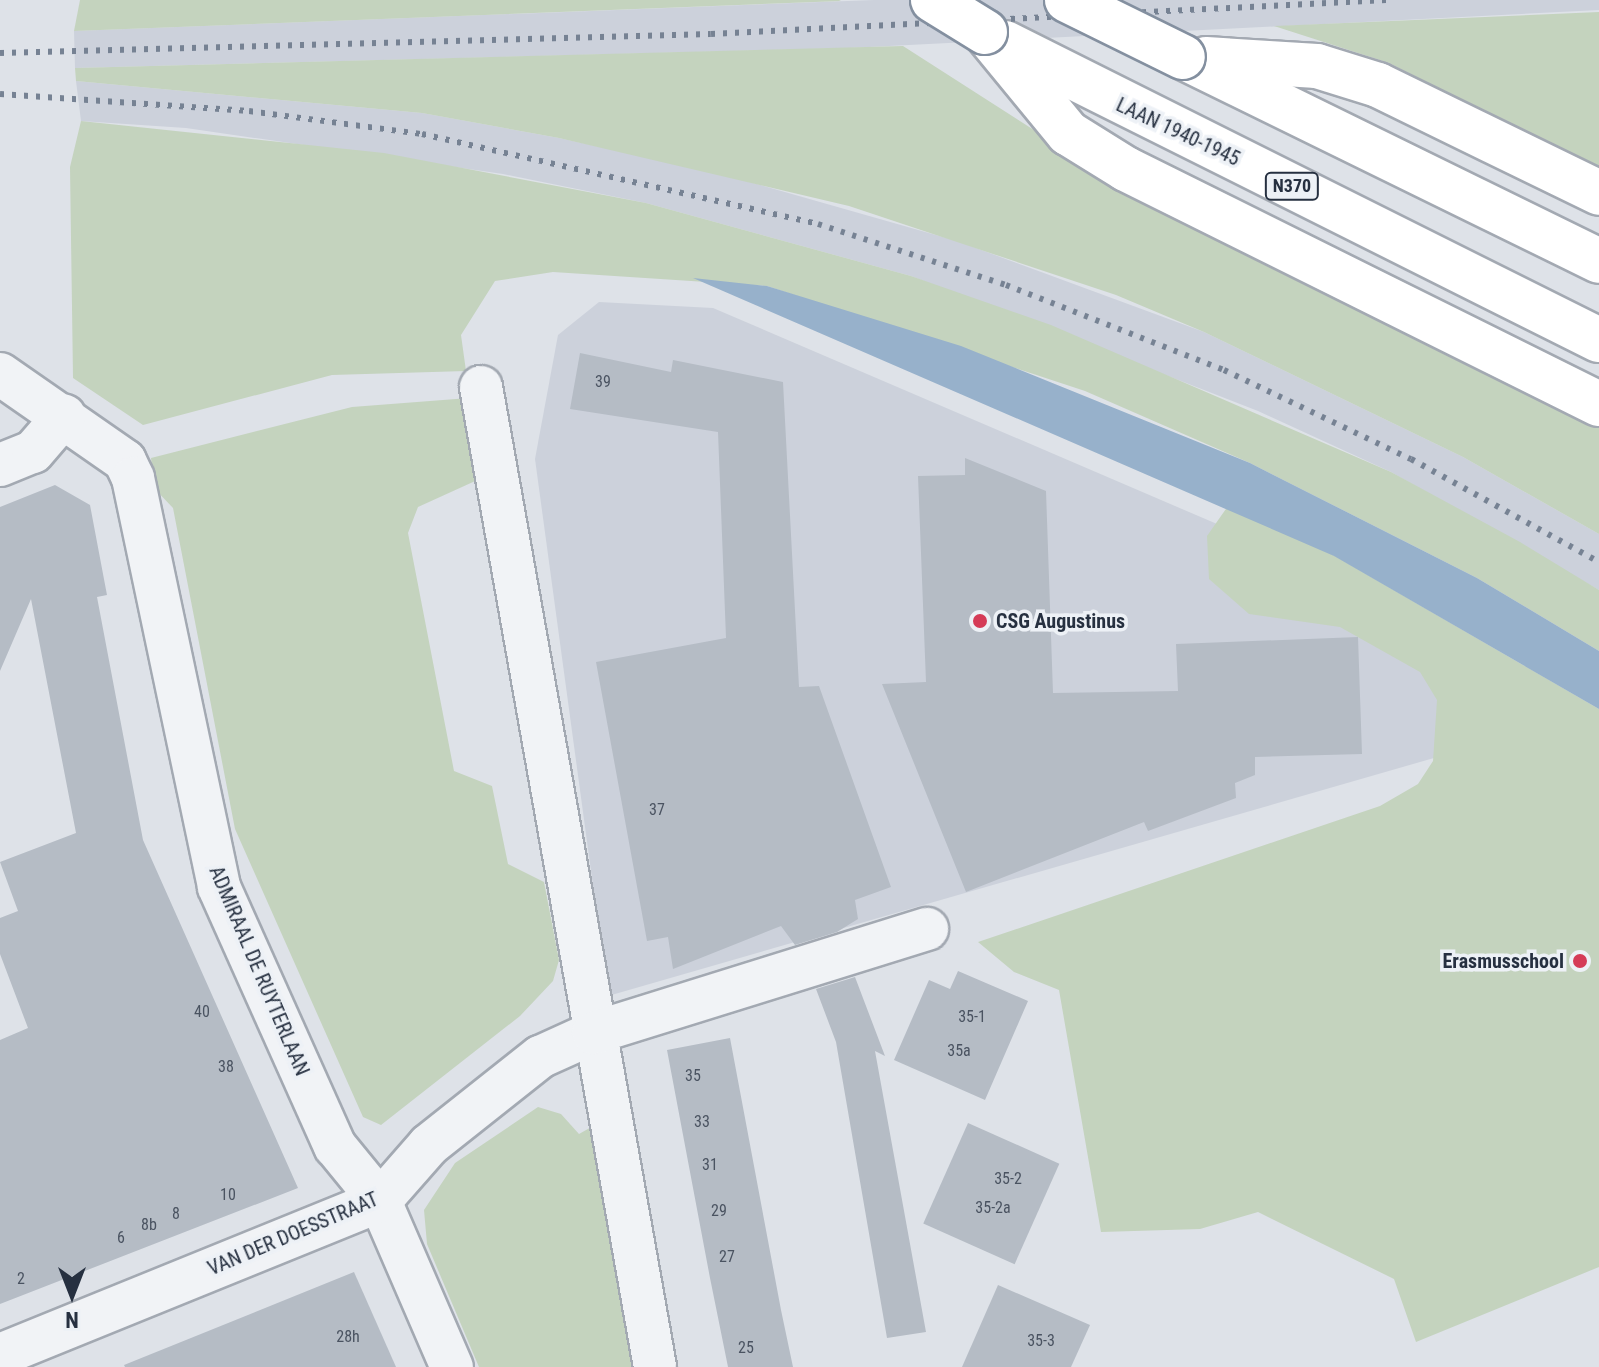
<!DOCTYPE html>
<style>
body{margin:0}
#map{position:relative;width:1599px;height:1367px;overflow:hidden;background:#dee2e8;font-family:"Roboto Condensed",sans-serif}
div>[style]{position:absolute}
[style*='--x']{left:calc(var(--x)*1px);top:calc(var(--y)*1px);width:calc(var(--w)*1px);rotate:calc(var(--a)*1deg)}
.built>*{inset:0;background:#ccd1db}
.green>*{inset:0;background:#c4d3be}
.water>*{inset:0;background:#97b1cb}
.building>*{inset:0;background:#b5bcc5;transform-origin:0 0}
.roads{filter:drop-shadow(2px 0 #a3a9b2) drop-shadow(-2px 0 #a3a9b2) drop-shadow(0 2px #a3a9b2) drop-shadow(0 -2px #a3a9b2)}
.minor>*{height:42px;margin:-21px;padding:0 21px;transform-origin:21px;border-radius:21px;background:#f1f3f6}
.trunk>*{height:44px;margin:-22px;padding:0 22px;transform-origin:22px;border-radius:22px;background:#fff}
.rail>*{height:6px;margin-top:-3px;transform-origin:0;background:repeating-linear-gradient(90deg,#768293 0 4px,transparent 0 12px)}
.bridges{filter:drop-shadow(2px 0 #8490a0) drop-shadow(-2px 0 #8490a0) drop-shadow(0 2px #8490a0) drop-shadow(0 -2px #8490a0)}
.trunk-bridge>*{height:44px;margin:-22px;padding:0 22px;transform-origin:22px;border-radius:22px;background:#fff}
.dots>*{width:22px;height:22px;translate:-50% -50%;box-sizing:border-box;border:4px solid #edf1f6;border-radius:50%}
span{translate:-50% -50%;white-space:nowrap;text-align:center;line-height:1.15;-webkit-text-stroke:7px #edf1f6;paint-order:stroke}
.number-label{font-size:16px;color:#4a5361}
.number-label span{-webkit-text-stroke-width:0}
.shield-label span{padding:2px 6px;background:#edf1f6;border:2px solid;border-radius:6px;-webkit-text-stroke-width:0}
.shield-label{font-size:18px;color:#263040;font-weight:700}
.street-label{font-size:20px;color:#263040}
.poi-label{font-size:20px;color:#263040;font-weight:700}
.left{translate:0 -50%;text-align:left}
.right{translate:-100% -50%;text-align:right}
.north{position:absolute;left:32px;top:1255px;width:80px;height:80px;-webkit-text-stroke:6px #edf1f6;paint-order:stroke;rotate:180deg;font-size:22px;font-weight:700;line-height:32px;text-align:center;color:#263040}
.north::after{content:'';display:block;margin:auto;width:28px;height:36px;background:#263040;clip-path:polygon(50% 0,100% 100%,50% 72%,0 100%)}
</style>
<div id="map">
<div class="built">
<div style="clip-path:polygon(874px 0,1599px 0,1599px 10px,849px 48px,75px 68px,74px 31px)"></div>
<div style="clip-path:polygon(76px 81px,422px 113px,559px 138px,715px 172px,957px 241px,1204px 332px,1463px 457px,1599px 534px,1599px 590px,1391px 472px,1258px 411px,911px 276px,646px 203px,503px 174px,186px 128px,81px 121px)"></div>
<div style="clip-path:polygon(599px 302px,713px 308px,1329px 572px,1477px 669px,1479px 745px,608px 996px,535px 459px,558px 335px)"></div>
</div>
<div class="green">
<div style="clip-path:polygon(80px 0,839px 0,841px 1px,74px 31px)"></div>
<div style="clip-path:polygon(1599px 12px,1599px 170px,1389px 63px,1274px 26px)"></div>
<div style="clip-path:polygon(903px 46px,1118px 184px,1599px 424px,1599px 534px,1463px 457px,1204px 332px,1116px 295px,849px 206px,559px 138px,422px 113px,76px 81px,75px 68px)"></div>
<div style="clip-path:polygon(81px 121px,384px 153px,646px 203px,911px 276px,1051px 325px,1391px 472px,1520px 542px,1599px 590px,1599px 651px,1477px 578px,1250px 463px,1085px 391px,767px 286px,553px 272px,495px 281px,461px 335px,466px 371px,332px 375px,143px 425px,73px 378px,70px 167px)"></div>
<div style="clip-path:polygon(469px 398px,484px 477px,418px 507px,408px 533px,454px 771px,492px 786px,508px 864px,544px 882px,559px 960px,553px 981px,520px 1016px,381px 1125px,363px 1117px,235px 829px,173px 508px,154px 488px,151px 458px,352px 407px)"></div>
<div style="clip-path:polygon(1228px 506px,1335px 556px,1599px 709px,1599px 1267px,1416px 1342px,1394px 1279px,1258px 1212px,1200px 1229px,1101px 1232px,1059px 990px,1014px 972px,978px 942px,1380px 806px,1418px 784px,1433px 761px,1437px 700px,1420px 672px,1340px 627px,1249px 614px,1209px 579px,1207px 536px)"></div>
<div style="clip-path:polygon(538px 1107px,561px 1114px,579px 1134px,595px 1125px,632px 1367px,479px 1367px,427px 1244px,424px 1210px,455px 1163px)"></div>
</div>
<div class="water">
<div style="clip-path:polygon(693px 278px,767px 286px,961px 346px,1250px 463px,1477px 578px,1599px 651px,1599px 709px,1334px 556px)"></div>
</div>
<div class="building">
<div style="clip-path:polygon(580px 353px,671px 372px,673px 360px,783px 382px,799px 687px,819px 686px,891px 887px,855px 900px,858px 919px,837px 932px,795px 945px,781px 926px,673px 969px,668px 937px,647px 941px,596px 662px,726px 638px,718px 432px,570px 409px)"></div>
<div style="clip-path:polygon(965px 458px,1046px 491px,1053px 693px,1178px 691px,1176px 644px,1358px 637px,1362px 754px,1255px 757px,1255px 775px,1235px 783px,1236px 798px,1148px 831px,1144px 822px,966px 892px,882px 684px,926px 682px,918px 476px,965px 475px)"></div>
<div style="clip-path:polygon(55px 485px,90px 505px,107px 595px,97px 597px,143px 840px,298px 1188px,0 1304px,0 1040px,28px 1028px,0 954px,0 918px,18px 911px,0 862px,76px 833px,31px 599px,0 671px,0 507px)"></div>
<div style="clip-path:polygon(958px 971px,1028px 1001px,985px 1100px,894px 1060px,929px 980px,950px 989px)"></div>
<div style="clip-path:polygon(855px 977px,885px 1056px,875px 1051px,926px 1332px,887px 1338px,836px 1042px,816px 989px)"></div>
<div style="clip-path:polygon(730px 1038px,781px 1310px,793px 1367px,728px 1367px,710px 1278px,667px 1050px)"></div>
<div style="left:968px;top:1123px;width:100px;height:110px;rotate:24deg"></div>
<div style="clip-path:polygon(354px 1272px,396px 1367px,125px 1367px,124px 1365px)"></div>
<div style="clip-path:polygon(998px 1285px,1090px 1325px,1071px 1367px,962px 1367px)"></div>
</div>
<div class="roads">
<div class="minor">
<div style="--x:0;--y:374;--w:152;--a:34.8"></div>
<div style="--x:125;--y:461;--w:19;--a:65"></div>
<div style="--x:133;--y:478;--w:418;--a:78.1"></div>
<div style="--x:219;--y:887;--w:284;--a:65.9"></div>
<div style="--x:335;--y:1146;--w:71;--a:50.7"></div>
<div style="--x:380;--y:1201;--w:181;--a:66.6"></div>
<div style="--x:481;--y:387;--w:995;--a:79.93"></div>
<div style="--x:0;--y:465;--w:35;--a:-22"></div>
<div style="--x:33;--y:452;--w:48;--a:-49.3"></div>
<div style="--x:0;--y:1355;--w:410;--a:-22.1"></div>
<div style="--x:380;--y:1201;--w:74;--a:-48.8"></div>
<div style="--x:429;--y:1145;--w:142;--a:-38.4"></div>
<div style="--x:540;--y:1057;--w:58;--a:-24.4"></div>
<div style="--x:593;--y:1033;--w:350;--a:-17.3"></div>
</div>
<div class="trunk">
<div style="--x:985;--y:32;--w:131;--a:50.6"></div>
<div style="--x:1068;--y:133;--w:68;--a:31.8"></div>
<div style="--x:1126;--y:169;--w:528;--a:26.42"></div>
<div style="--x:1005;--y:43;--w:664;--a:26.57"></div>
<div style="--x:1183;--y:57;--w:463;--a:26.1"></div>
<div style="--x:1206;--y:59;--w:111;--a:3.6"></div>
<div style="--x:1317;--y:66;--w:64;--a:17.3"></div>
<div style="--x:1378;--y:85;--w:246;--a:26"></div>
</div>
</div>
<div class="rail">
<div style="--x:0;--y:53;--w:711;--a:-1.53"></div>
<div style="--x:711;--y:34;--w:676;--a:-2.88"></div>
<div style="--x:0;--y:94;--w:250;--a:3.9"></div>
<div style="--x:249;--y:111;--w:175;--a:7.6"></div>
<div style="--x:422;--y:134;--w:406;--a:12.8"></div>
<div style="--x:818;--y:224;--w:198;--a:18"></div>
<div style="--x:1006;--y:285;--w:234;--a:21.3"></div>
<div style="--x:1224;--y:370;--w:207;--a:25.5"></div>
<div style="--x:1411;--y:459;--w:214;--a:28.7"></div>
</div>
<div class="bridges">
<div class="trunk-bridge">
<div style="--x:933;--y:0;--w:61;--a:31.6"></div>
<div style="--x:1067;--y:0;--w:129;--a:26.2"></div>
</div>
</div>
<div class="dots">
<div style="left:980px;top:621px;background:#d53b57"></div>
<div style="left:1580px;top:961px;background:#d53b57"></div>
</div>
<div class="number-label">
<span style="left:603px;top:382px">39</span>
<span style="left:657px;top:810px">37</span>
<span style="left:202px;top:1012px">40</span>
<span style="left:972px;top:1017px">35-1</span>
<span style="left:959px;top:1051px">35a</span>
<span style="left:226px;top:1067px">38</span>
<span style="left:693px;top:1076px">35</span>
<span style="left:702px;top:1122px">33</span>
<span style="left:710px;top:1165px">31</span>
<span style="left:1008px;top:1179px">35-2</span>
<span style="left:228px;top:1195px">10</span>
<span style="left:993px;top:1208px">35-2a</span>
<span style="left:719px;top:1211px">29</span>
<span style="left:176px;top:1214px">8</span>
<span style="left:149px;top:1225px">8b</span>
<span style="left:121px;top:1238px">6</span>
<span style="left:727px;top:1257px">27</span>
<span style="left:21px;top:1279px">2</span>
<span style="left:348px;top:1337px">28h</span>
<span style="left:1041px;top:1341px">35-3</span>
<span style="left:746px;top:1348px">25</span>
</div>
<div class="shield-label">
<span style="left:1292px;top:186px">N370</span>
</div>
<div class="street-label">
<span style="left:1178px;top:132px;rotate:25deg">LAAN 1940-1945</span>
<span style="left:259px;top:971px;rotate:67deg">ADMIRAAL DE RUYTERLAAN</span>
<span style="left:293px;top:1234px;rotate:-23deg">VAN DER DOESSTRAAT</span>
</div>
<div class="poi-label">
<span class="left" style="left:996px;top:621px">CSG Augustinus</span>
<span class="right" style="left:1564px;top:961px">Erasmusschool</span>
</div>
<div class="north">N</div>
</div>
